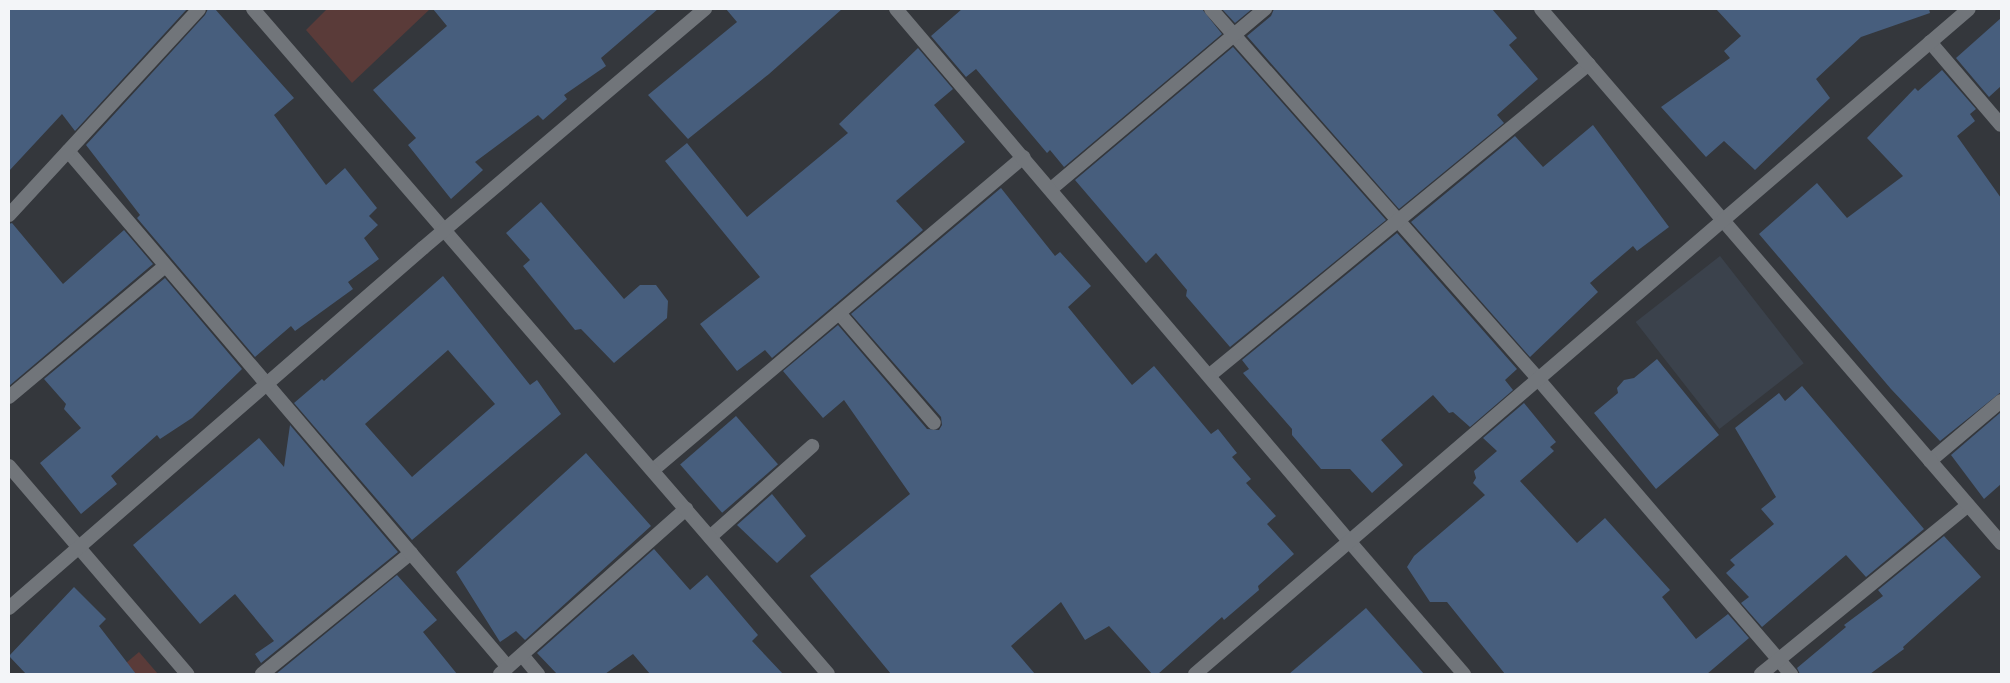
<!DOCTYPE html>
<style>
body{margin:0}
#map{position:relative;width:2010px;height:683px;overflow:hidden;background:#34373c;font-family:"Sofia Sans Condensed",sans-serif}
div>[style]{position:absolute}
[style*='--x']{left:calc(var(--x)*1px);top:calc(var(--y)*1px);width:calc(var(--w)*1px);rotate:calc(var(--a)*1deg)}
.built>*{inset:0;background:#3b424c;transform-origin:0 0}
.green>*{inset:0;background:#5a3b39}
.building>*{inset:0;background:#475e7d;transform-origin:0 0}
.service>*{height:14px;margin:-7px;padding:0 7px;transform-origin:7px;border-radius:7px;background:#71757a}
.minor>*{height:14px;margin:-7px;padding:0 7px;transform-origin:7px;border-radius:7px;background:#71757a}
.tertiary>*{height:14px;margin:-7px;padding:0 7px;transform-origin:7px;border-radius:7px;background:#71757a}
span{translate:-50% -50%;white-space:nowrap;text-align:center;line-height:1.15;-webkit-text-stroke:4.5px #2a2d32;paint-order:stroke}
.frame{position:absolute;inset:0;border:10px solid #f3f5f8;pointer-events:none}
</style>
<div id="map">
<div class="built">
<div style="left:1720px;top:256px;width:136px;height:107px;rotate:52deg"></div>
</div>
<div class="green">
<div style="clip-path:polygon(327px 9px,430px 9px,352px 83px,306px 30px)"></div>
<div style="clip-path:polygon(139px 652px,158px 674px,113px 674px)"></div>
</div>
<div class="building">
<div style="clip-path:polygon(9px 9px,187px 9px,75px 131px,62px 114px,9px 171px)"></div>
<div style="clip-path:polygon(208px 9px,215px 9px,294px 98px,274px 115px,326px 185px,345px 168px,377px 208px,369px 216px,378px 225px,364px 238px,379px 259px,348px 282px,353px 289px,295px 331px,291px 326px,255px 357px,137px 218px,140px 215px,86px 145px,205px 15px)"></div>
<div style="clip-path:polygon(433px 9px,658px 9px,601px 58px,606px 66px,564px 95px,567px 99px,543px 120px,538px 115px,475px 162px,483px 170px,451px 199px,408px 145px,416px 138px,373px 90px,447px 26px)"></div>
<div style="clip-path:polygon(726px 9px,842px 9px,769px 74px,688px 139px,648px 95px,737px 22px)"></div>
<div style="clip-path:polygon(962px 9px,1202px 9px,1222px 34px,1064px 167px,1050px 150px,1047px 153px,976px 69px,966px 77px,931px 36px)"></div>
<div style="clip-path:polygon(1222px 9px,1252px 9px,1235px 23px)"></div>
<div style="clip-path:polygon(1274px 9px,1492px 9px,1517px 38px,1509px 45px,1538px 79px,1497px 115px,1504px 123px,1399px 209px,1247px 36px,1271px 16px)"></div>
<div style="clip-path:polygon(1716px 9px,1929px 9px,1930px 13px,1861px 37px,1816px 79px,1830px 98px,1755px 170px,1724px 141px,1706px 157px,1661px 107px,1730px 58px,1724px 51px,1741px 36px)"></div>
<div style="clip-path:polygon(2001px 18px,2001px 86px,1989px 97px,1956px 58px)"></div>
<div style="clip-path:polygon(1233px 47px,1386px 220px,1230px 347px,1186px 296px,1187px 290px,1156px 253px,1146px 263px,1075px 180px)"></div>
<div style="clip-path:polygon(918px 48px,953px 89px,934px 105px,965px 142px,896px 201px,923px 230px,772px 358px,765px 350px,737px 371px,700px 324px,760px 277px,665px 161px,687px 143px,747px 217px,848px 133px,839px 124px)"></div>
<div style="clip-path:polygon(1942px 70px,1976px 109px,1970px 114px,1975px 121px,1957px 136px,2001px 198px,2001px 392px,1940px 441px,1891px 389px,1759px 234px,1817px 183px,1847px 218px,1903px 176px,1867px 138px,1915px 88px,1918px 91px)"></div>
<div style="clip-path:polygon(1593px 125px,1669px 227px,1637px 251px,1633px 246px,1590px 283px,1598px 292px,1530px 357px,1411px 222px,1515px 136px,1543px 167px)"></div>
<div style="clip-path:polygon(1001px 188px,1055px 256px,1060px 252px,1091px 286px,1068px 307px,1132px 385px,1154px 366px,1211px 434px,1218px 429px,1237px 453px,1232px 457px,1251px 479px,1246px 483px,1276px 516px,1267px 524px,1294px 554px,1258px 586px,1259px 590px,1224px 620px,1222px 617px,1158px 674px,1152px 674px,1109px 626px,1085px 640px,1061px 602px,1011px 646px,1035px 674px,891px 674px,810px 576px,910px 494px,844px 400px,823px 418px,783px 371px,838px 325px,927px 429px,939px 430px,942px 425px,941px 417px,851px 314px)"></div>
<div style="clip-path:polygon(541px 202px,624px 299px,640px 285px,656px 285px,668px 301px,667px 318px,614px 363px,581px 329px,575px 330px,523px 266px,530px 260px,506px 233px)"></div>
<div style="clip-path:polygon(12px 223px,63px 284px,124px 230px,153px 264px,9px 386px,9px 224px)"></div>
<div style="clip-path:polygon(1397px 233px,1517px 369px,1505px 380px,1513px 390px,1470px 427px,1453px 412px,1449px 413px,1433px 395px,1381px 440px,1403px 465px,1372px 493px,1350px 469px,1321px 469px,1292px 435px,1292px 429px,1243px 373px,1249px 369px,1242px 360px)"></div>
<div style="clip-path:polygon(evenodd,443px 276px,530px 385px,537px 380px,561px 414px,412px 540px,294px 403px,322px 379px,324px 381px,443px 276px,448px 350px,495px 404px,412px 477px,365px 424px,448px 350px)"></div>
<div style="clip-path:polygon(165px 278px,242px 369px,192px 418px,160px 439px,157px 435px,111px 476px,117px 484px,81px 514px,40px 463px,81px 428px,64px 409px,66px 404px,44px 379px)"></div>
<div style="clip-path:polygon(1657px 359px,1719px 435px,1656px 489px,1594px 413px,1618px 393px,1617px 388px,1624px 380px,1634px 378px)"></div>
<div style="clip-path:polygon(1802px 386px,1924px 529px,1866px 577px,1846px 555px,1762px 627px,1741px 603px,1749px 597px,1726px 573px,1735px 565px,1730px 560px,1774px 524px,1761px 509px,1776px 497px,1735px 428px,1779px 393px,1785px 401px)"></div>
<div style="clip-path:polygon(1524px 403px,1556px 442px,1550px 447px,1554px 451px,1520px 481px,1577px 543px,1605px 518px,1670px 590px,1662px 597px,1696px 639px,1728px 614px,1749px 638px,1707px 674px,1505px 674px,1447px 602px,1430px 602px,1407px 567px,1414px 556px,1485px 495px,1473px 483px,1476px 478px,1474px 471px,1497px 451px,1483px 438px)"></div>
<div style="clip-path:polygon(2001px 412px,2001px 484px,1984px 499px,1951px 455px)"></div>
<div style="left:736px;top:416px;width:64px;height:74px;rotate:49deg"></div>
<div style="clip-path:polygon(290px 425px,398px 552px,261px 663px,255px 654px,274px 641px,235px 594px,200px 624px,133px 545px,259px 438px,284px 467px)"></div>
<div style="clip-path:polygon(586px 453px,651px 526px,525px 640px,516px 631px,500px 642px,456px 572px)"></div>
<div style="clip-path:polygon(772px 494px,806px 536px,777px 563px,737px 525px)"></div>
<div style="clip-path:polygon(1944px 536px,1981px 577px,1903px 647px,1904px 649px,1870px 674px,1800px 674px,1797px 668px,1846px 627px,1844px 625px,1883px 596px,1878px 590px)"></div>
<div style="clip-path:polygon(654px 549px,690px 590px,707px 575px,758px 635px,752px 641px,783px 674px,650px 674px,633px 654px,605px 674px,557px 674px,537px 653px)"></div>
<div style="clip-path:polygon(397px 575px,437px 620px,423px 632px,457px 674px,276px 674px)"></div>
<div style="clip-path:polygon(74px 587px,106px 619px,99px 626px,136px 674px,26px 674px,9px 656px)"></div>
<div style="clip-path:polygon(1366px 608px,1424px 674px,1289px 674px)"></div>
</div>
<div class="service">
<div style="--x:1211;--y:9;--w:494;--a:48.5"></div>
<div style="--x:1538;--y:379;--w:389;--a:49.4"></div>
<div style="--x:1930;--y:42;--w:109;--a:49.5"></div>
<div style="--x:1051;--y:189;--w:280;--a:-40.1"></div>
<div style="--x:839;--y:313;--w:145;--a:49.2"></div>
<div style="--x:1210;--y:375;--w:490;--a:-39.4"></div>
<div style="--x:9;--y:397;--w:204;--a:-40"></div>
<div style="--x:1930;--y:461;--w:93;--a:-40.2"></div>
<div style="--x:710;--y:537;--w:137;--a:-41.7"></div>
<div style="--x:522;--y:655;--w:25;--a:50"></div>
<div style="--x:262;--y:674;--w:192;--a:-39.1"></div>
<div style="--x:1761;--y:674;--w:267;--a:-39.2"></div>
</div>
<div class="minor">
<div style="--x:1541;--y:9;--w:705;--a:49.26"></div>
<div style="--x:68;--y:151;--w:678;--a:49.55"></div>
<div style="--x:9;--y:215;--w:280;--a:-47.3"></div>
<div style="--x:653;--y:470;--w:485;--a:-40.2"></div>
<div style="--x:1349;--y:541;--w:176;--a:49.2"></div>
<div style="--x:500;--y:674;--w:249;--a:-41.6"></div>
</div>
<div class="tertiary">
<div style="--x:253;--y:9;--w:879;--a:49.15"></div>
<div style="--x:896;--y:9;--w:699;--a:49.59"></div>
<div style="--x:9;--y:466;--w:274;--a:49.4"></div>
<div style="--x:9;--y:608;--w:549;--a:-41.01"></div>
<div style="--x:423;--y:248;--w:370;--a:-40.3"></div>
<div style="--x:1195;--y:674;--w:1020;--a:-40.67"></div>
</div>
<div class="frame"></div>
</div>
